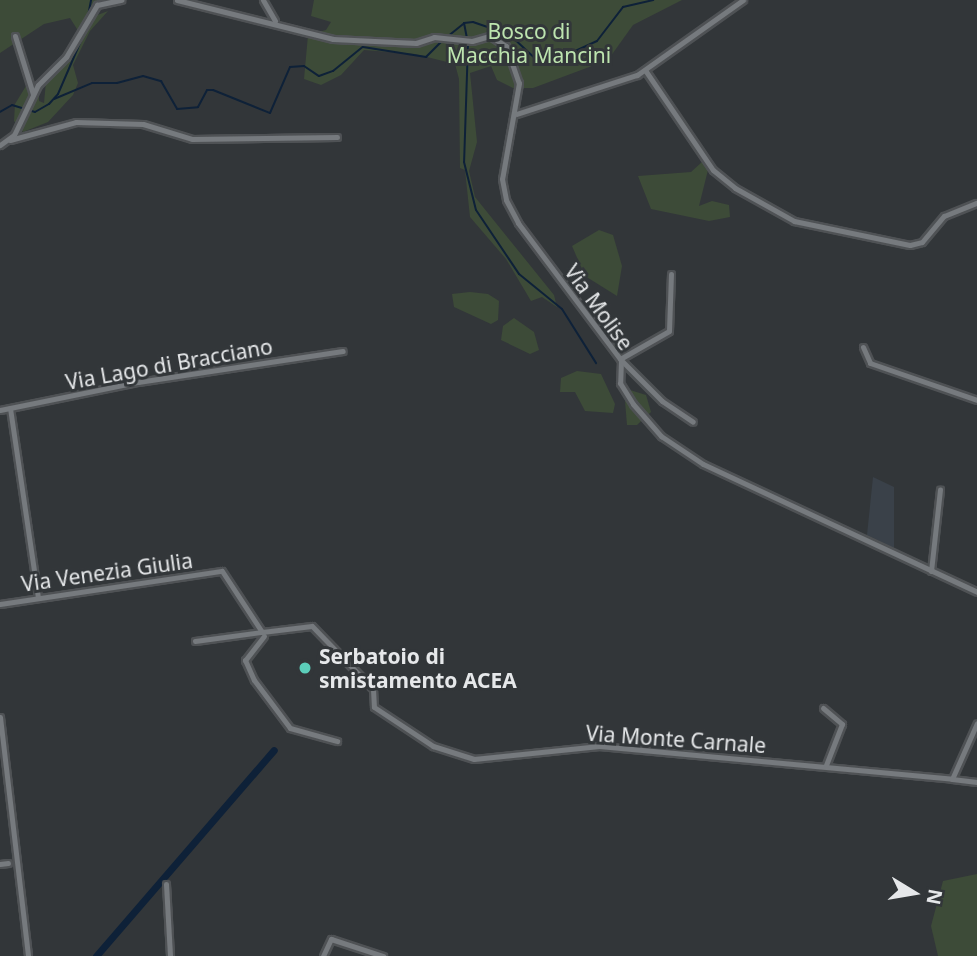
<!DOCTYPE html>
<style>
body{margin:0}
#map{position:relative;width:977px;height:956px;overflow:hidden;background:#323639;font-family:"Noto Sans",sans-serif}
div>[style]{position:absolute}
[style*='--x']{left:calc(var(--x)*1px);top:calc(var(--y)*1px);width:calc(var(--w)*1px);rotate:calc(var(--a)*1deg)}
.built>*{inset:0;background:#3a4149}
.green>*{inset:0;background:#3d4b38}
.stream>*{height:2px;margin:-1px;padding:0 1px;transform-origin:1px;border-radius:1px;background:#0e2138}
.canal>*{height:7px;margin:-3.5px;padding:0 3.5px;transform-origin:3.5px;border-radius:3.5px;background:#0e2138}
.roads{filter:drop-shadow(2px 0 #4f5255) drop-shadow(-2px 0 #4f5255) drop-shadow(0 2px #4f5255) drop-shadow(0 -2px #4f5255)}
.street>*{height:5px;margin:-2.5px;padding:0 2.5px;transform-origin:2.5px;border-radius:2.5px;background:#767a7e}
.dots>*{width:19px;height:19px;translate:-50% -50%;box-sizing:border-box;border:4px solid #323639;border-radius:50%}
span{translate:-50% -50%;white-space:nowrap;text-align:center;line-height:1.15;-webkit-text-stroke:6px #323639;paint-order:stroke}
.park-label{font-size:21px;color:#bde4af}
.street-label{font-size:21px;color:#e6e8ea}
.poi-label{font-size:21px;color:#e6e8ea;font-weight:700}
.left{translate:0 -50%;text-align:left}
.north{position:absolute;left:879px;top:858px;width:70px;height:70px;-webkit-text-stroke:5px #323639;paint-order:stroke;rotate:101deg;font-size:19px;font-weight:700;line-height:28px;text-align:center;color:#e6e8ea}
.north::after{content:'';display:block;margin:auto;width:24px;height:32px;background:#e6e8ea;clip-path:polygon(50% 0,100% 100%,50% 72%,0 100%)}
</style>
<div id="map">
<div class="built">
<div style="clip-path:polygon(873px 477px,894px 487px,894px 548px,867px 535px)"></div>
</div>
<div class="green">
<div style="clip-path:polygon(0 0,102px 0,95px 16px,108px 11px,90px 31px,73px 65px,78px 83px,73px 95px,48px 122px,23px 132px,14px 121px,15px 104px,26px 86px,39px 88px,39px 101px,44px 103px,46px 81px,60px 62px,74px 56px,77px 29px,70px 18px,44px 24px,0 53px)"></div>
<div style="clip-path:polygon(314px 0,682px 0,633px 25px,608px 60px,533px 88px,513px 88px,497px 80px,491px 66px,470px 73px,477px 142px,469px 171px,475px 197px,554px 295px,557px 307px,542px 297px,531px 301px,506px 259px,470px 217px,465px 170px,460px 168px,459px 79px,455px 64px,415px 54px,364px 50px,341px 75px,321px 85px,304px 79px,308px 35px,326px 30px,331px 22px,311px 16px)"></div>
<div style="clip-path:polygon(702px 162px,708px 170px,699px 206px,712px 201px,729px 205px,730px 217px,709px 221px,651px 209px,638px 176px,691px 172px)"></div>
<div style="clip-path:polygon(599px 230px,613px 235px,622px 266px,617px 296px,585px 276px,572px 246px)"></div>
<div style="clip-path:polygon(470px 292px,488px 294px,499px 301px,498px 320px,491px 324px,454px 307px,452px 294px)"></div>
<div style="clip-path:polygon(514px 318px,534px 332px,539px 350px,530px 354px,501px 340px,503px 326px)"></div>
<div style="clip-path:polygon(577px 371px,601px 374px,615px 404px,613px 413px,585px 411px,575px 392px,560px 392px,561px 378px)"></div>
<div style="clip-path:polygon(630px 390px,646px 395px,651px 412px,637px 425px,627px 425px,625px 401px)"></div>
<div style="clip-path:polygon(977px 874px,977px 956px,938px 956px,931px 926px,943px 881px)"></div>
</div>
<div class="stream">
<div style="--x:88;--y:16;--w:16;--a:-79"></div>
<div style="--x:464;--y:23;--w:15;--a:79"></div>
<div style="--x:447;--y:37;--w:22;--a:-39"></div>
<div style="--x:464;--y:23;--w:9;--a:-6"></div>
<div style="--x:473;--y:22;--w:39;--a:19"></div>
<div style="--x:510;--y:35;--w:41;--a:43"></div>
<div style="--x:540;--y:63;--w:7;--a:8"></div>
<div style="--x:547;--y:64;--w:55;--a:-24.7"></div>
<div style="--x:597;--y:41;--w:43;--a:-52.6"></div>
<div style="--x:623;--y:7;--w:31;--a:-13"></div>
<div style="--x:468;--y:44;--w:118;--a:91.9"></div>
<div style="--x:464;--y:162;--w:49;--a:76"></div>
<div style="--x:476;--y:210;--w:77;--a:56.1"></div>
<div style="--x:519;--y:274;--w:55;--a:39.1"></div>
<div style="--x:562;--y:309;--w:64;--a:57.8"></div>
<div style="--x:54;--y:99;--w:41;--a:-22.8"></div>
<div style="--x:92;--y:83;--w:25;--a:0"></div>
<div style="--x:117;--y:83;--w:27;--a:-15"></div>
<div style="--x:143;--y:76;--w:19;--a:16"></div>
<div style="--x:161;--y:81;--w:32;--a:60"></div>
<div style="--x:177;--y:109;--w:21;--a:-5"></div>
<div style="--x:198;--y:107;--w:19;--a:-62"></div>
<div style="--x:207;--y:90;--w:6;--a:0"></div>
<div style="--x:213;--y:90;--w:61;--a:22"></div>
<div style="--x:270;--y:113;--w:50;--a:-66.5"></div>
<div style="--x:290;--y:67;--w:14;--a:-4"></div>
<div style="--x:304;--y:66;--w:18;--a:34"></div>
<div style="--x:319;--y:76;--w:15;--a:-20"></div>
<div style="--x:333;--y:71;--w:38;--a:-39"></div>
<div style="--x:363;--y:47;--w:64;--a:9"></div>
<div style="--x:426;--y:57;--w:24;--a:-45"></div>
<div style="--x:0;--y:112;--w:14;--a:-30"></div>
<div style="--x:12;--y:105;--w:24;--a:17"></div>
<div style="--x:35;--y:112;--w:16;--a:-30"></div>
<div style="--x:49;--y:104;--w:13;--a:-48"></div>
<div style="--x:58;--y:94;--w:71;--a:-66.7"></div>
</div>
<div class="canal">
<div style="--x:96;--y:956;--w:272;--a:-49.2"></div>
</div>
<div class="roads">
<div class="street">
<div style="--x:177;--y:0;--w:161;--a:14"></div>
<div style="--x:333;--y:39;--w:83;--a:2.8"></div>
<div style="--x:416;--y:43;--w:19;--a:-18"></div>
<div style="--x:434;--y:37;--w:38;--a:6"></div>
<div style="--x:472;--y:41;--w:19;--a:-16"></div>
<div style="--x:490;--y:36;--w:19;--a:32"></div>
<div style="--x:506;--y:46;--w:39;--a:71"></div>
<div style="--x:519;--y:83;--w:97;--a:100"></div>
<div style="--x:502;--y:179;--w:21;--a:79"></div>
<div style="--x:506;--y:200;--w:26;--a:62"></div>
<div style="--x:518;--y:223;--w:171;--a:53.1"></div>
<div style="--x:621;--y:360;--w:23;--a:92"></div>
<div style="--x:620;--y:383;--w:25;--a:58"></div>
<div style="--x:633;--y:404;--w:43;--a:48.8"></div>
<div style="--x:661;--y:436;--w:50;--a:33.7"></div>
<div style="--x:703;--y:464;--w:302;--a:25"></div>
<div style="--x:263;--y:0;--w:24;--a:60"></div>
<div style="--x:15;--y:36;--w:61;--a:72.8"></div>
<div style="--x:645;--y:70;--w:121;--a:55.8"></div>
<div style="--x:713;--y:170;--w:28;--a:39"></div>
<div style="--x:735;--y:188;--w:68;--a:29.2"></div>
<div style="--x:794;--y:221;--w:118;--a:11.7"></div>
<div style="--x:910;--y:245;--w:12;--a:-14"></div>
<div style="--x:922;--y:242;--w:34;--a:-50"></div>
<div style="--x:944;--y:216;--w:35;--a:-22"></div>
<div style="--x:516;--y:114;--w:127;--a:-17.9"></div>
<div style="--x:637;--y:75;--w:130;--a:-35.3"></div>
<div style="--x:10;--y:140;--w:68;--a:-15.3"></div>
<div style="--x:76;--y:122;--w:67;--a:1.7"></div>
<div style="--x:143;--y:124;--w:51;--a:17"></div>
<div style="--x:192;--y:139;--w:145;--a:-0.8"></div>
<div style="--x:0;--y:145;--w:17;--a:-36"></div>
<div style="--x:14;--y:135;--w:55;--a:-64.4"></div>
<div style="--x:38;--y:85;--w:40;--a:-45"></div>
<div style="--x:66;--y:57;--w:61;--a:-59.2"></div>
<div style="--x:97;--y:5;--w:25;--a:-12"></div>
<div style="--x:863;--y:347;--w:17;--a:66"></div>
<div style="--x:870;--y:363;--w:113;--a:19.1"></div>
<div style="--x:620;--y:359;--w:56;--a:-29.7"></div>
<div style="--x:669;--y:331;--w:57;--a:-88"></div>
<div style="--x:621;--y:360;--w:58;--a:45"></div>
<div style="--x:662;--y:401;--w:37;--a:34"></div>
<div style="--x:10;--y:408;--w:191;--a:81.6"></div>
<div style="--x:0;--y:410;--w:141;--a:-11.5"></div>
<div style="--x:138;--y:382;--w:207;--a:-8.6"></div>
<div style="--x:931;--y:571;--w:82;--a:-83.7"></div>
<div style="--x:0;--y:604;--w:224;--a:-8.5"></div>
<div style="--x:222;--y:571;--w:73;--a:56.7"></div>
<div style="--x:262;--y:632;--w:50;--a:-6.8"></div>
<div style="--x:312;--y:626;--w:88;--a:45.9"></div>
<div style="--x:373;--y:689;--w:18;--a:87"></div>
<div style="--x:374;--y:707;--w:71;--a:33.5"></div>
<div style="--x:433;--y:746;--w:43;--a:17.6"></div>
<div style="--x:474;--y:759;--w:126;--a:-5.9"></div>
<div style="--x:599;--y:746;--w:355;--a:5.3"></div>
<div style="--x:952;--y:779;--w:61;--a:-65.9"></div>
<div style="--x:264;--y:636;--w:31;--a:128"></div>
<div style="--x:245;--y:660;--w:22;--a:66"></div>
<div style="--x:254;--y:680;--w:60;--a:53.1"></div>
<div style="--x:290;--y:728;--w:49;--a:15.5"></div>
<div style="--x:195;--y:641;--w:68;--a:-7.7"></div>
<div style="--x:823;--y:708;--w:25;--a:40"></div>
<div style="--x:842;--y:724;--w:44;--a:111.3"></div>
<div style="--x:0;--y:717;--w:241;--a:83.3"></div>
<div style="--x:952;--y:779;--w:25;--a:7"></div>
<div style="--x:0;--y:864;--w:8;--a:-7"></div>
<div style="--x:166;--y:884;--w:72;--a:86.8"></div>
<div style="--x:323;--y:956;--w:19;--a:-65"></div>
<div style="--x:331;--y:939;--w:55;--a:18.1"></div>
</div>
</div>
<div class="dots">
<div style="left:305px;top:668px;background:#5cceba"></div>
</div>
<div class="park-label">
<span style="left:529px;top:43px">Bosco di<br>Macchia Mancini</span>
</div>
<div class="street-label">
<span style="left:599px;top:307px;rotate:54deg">Via Molise</span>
<span style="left:169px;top:364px;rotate:-10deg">Via Lago di Bracciano</span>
<span style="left:107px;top:572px;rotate:-8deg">Via Venezia Giulia</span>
<span style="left:676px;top:739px;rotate:4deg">Via Monte Carnale</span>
</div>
<div class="poi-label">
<span class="left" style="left:319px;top:668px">Serbatoio di<br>smistamento ACEA</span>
</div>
<div class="north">N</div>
</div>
